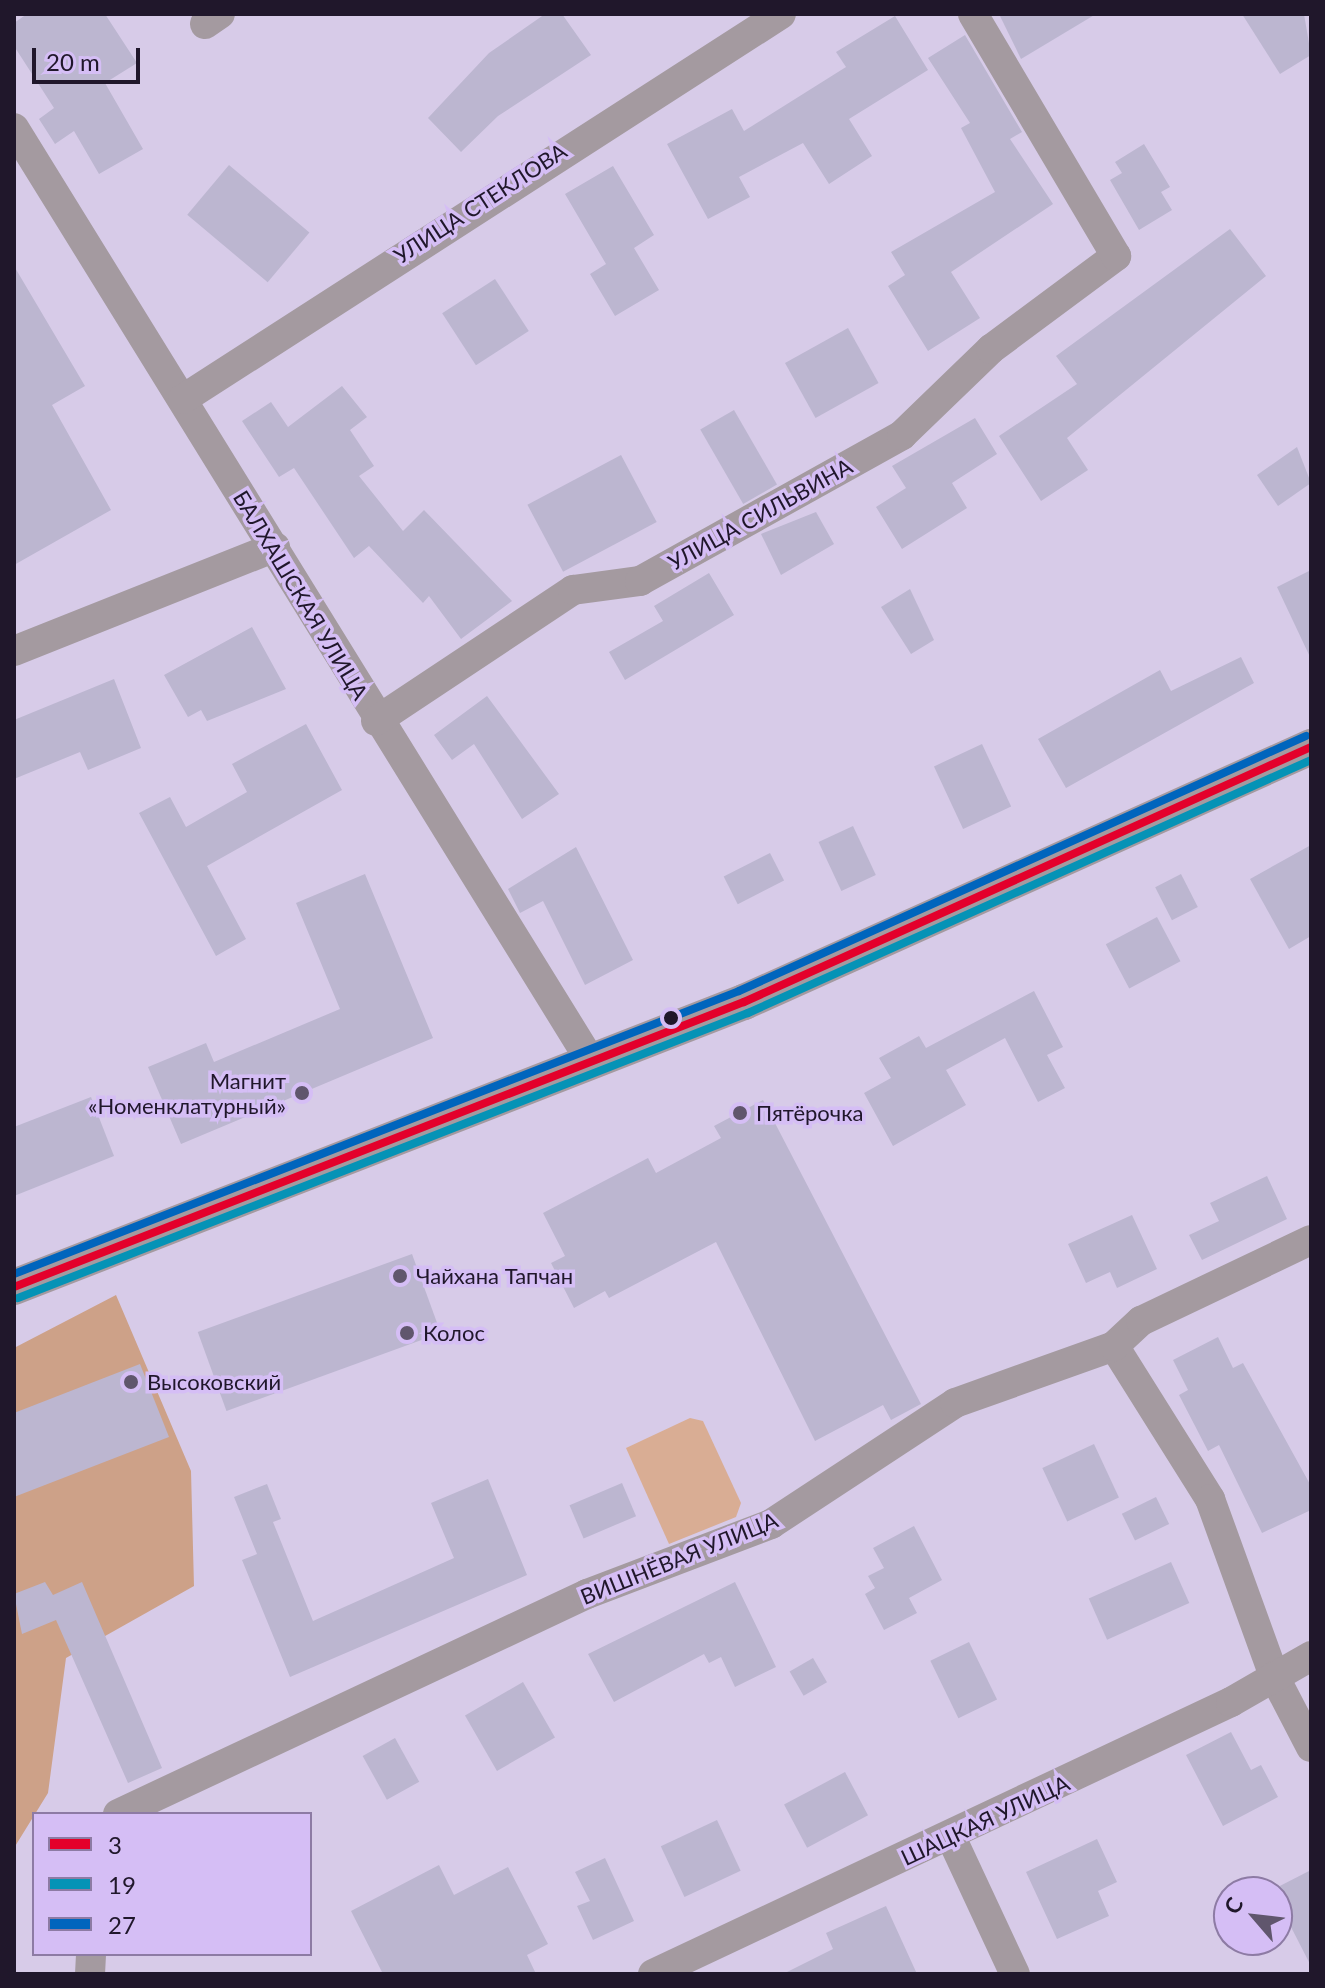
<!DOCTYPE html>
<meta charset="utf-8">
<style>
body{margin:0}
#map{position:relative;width:1325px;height:1988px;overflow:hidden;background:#d7cbe8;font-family:Lato,sans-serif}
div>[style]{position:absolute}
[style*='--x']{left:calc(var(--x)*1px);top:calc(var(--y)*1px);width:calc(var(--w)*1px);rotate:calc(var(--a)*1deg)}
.green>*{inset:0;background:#d9ad94}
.forest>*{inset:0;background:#cda188}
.building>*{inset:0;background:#bcb6d0;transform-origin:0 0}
.minor>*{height:30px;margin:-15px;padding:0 15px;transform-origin:15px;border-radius:15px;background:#a49aa0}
.tertiary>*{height:36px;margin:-18px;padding:0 18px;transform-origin:18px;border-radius:18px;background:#a49aa0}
.bus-1>*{height:8px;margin:-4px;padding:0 4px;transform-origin:4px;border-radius:4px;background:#e4002b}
.bus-2>*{height:8px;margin:-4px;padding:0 4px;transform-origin:4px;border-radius:4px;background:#0593b6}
.bus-3>*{height:8px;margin:-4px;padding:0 4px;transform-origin:4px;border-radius:4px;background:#0065bd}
.dots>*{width:22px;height:22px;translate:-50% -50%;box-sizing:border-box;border:4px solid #d5bef5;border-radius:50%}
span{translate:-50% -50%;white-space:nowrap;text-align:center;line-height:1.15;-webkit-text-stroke:7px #d5bef5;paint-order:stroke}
.street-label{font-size:22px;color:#20172b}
.poi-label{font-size:22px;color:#20172b}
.right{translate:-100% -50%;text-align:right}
.left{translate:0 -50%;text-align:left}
.frame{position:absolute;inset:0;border:16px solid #20172b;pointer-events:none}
.legend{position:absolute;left:32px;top:1812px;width:280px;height:144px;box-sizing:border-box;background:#d5bef5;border:2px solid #8d7ba4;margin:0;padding:10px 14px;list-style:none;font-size:24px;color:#20172b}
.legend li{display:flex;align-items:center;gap:16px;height:40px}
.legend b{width:40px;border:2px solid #8d7ba4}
.north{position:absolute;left:1213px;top:1876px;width:80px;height:80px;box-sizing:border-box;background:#d5bef5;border:2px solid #8d7ba4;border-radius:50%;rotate:298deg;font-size:22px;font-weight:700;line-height:32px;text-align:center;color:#20172b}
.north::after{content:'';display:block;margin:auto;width:28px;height:36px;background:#60566d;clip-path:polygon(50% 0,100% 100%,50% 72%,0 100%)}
.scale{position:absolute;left:32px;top:48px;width:108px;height:36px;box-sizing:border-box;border:4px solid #20172b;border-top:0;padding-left:10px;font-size:24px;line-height:28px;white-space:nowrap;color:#20172b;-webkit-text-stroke:6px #d5bef5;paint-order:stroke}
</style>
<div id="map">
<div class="green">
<div style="clip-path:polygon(690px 1418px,703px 1421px,741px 1503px,736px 1517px,669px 1544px,626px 1448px)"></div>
</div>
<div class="forest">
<div style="clip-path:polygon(116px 1295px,191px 1471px,194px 1586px,66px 1658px,48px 1793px,14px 1848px,14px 1348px)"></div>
</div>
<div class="building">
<div style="clip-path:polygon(27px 14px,105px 14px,137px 63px,105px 83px,143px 149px,99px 174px,74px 131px,55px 144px,39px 119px,54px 108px,14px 46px,14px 23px)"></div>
<div style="clip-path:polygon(545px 14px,562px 14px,591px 55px,498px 116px,461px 152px,428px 118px,489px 53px)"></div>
<div style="clip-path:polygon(999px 14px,1096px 14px,1021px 59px)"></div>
<div style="clip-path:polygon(1242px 14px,1304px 14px,1311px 55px,1280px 74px)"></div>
<div style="clip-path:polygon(895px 16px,928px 70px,849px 119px,872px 156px,829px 184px,803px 143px,739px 177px,750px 197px,708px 219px,667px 144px,732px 109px,744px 131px,846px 67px,836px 52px)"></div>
<div style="clip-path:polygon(965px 35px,1022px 132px,1010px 139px,1053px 204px,951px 272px,980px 318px,928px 351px,888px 286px,905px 275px,891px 252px,995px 192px,961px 128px,970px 123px,928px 58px)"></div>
<div style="clip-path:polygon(1144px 144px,1170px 187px,1161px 192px,1172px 210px,1139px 230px,1110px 180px,1122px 173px,1115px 162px)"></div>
<div style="left:229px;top:165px;width:105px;height:65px;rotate:40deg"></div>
<div style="clip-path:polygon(613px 166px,654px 235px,634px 248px,659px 290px,615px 316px,590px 274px,606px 264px,565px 194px)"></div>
<div style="clip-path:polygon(1230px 229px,1266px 276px,1067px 438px,1088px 470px,1041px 501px,999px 436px,1077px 384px,1056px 356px)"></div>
<div style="clip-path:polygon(14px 266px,85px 386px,52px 405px,111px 510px,14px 565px)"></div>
<div style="left:495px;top:279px;width:62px;height:63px;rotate:57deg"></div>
<div style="left:848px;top:328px;width:63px;height:72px;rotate:61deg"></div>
<div style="clip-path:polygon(342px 386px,367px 417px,350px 430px,374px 466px,359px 476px,403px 531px,424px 510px,512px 601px,461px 639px,429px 596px,423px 603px,369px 546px,354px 558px,294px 468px,279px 477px,242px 421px,271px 402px,288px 427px)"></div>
<div style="left:734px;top:410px;width:86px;height:39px;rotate:60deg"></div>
<div style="clip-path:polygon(975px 418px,997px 454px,952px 483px,967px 508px,902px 549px,876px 507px,906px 488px,892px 466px)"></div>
<div style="clip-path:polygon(1297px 447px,1311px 483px,1278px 506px,1257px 475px)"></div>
<div style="left:621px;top:455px;width:76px;height:106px;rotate:62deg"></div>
<div style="clip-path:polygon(816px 512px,834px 544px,781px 575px,761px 534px)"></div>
<div style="clip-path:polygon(1311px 570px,1311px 659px,1277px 587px)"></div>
<div style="clip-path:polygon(709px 573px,734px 615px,625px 680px,609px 652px,663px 621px,654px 606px)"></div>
<div style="clip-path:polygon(910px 589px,934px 640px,911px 654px,881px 607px)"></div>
<div style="clip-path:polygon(252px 627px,286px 689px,207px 721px,201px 710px,188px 717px,164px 675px)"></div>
<div style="clip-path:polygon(1241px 657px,1254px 683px,1066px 788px,1038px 739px,1160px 670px,1171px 691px)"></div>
<div style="clip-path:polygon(114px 679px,141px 748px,88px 770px,80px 752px,14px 779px,14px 720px)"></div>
<div style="clip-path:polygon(487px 696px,559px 794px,522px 819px,474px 744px,452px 760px,434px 735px)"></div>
<div style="clip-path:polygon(306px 724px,342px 790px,207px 866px,246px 939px,216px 956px,139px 813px,170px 797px,186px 827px,247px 792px,232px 764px)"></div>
<div style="left:982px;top:744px;width:69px;height:53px;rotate:65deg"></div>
<div style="left:853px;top:826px;width:54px;height:38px;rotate:65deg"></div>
<div style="clip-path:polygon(1311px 845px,1311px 936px,1289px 949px,1250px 879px)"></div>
<div style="clip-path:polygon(576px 847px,633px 960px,585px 985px,543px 901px,520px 913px,508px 889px)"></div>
<div style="left:770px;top:853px;width:31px;height:52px;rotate:63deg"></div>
<div style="clip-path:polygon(365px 874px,433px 1038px,181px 1144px,148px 1067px,206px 1043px,214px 1062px,340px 1009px,296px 903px)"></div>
<div style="left:1181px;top:874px;width:37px;height:29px;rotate:63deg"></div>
<div style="left:1157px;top:917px;width:50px;height:58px;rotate:62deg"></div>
<div style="clip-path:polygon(1034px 991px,1063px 1047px,1047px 1055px,1065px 1088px,1038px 1102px,1005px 1038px,946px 1070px,966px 1105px,893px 1146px,864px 1093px,891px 1078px,879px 1058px,919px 1036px,926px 1048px)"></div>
<div style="clip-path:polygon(91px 1097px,114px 1156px,14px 1196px,14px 1127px)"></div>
<div style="clip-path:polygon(763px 1100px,921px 1404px,891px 1420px,883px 1405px,815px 1441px,716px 1242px,609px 1298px,605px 1291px,574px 1308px,551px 1263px,565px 1256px,543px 1213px,648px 1158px,656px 1173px,721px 1138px,714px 1126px)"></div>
<div style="clip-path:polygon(1267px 1176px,1287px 1219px,1202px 1260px,1189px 1235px,1219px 1221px,1210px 1203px)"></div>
<div style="clip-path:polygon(1132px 1215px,1157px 1269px,1117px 1288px,1110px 1272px,1086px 1283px,1068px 1244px)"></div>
<div style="left:412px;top:1254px;width:84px;height:228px;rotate:70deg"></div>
<div style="clip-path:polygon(1218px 1337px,1233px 1368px,1243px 1363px,1311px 1486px,1311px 1510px,1262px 1533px,1219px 1445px,1208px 1451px,1179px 1395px,1188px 1390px,1173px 1360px)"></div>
<div style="clip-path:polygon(140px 1364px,169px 1437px,14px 1497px,14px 1413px)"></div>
<div style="left:1094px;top:1444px;width:59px;height:57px;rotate:65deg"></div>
<div style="clip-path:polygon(488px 1479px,527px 1575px,290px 1677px,242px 1560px,257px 1554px,234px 1497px,267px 1484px,281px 1519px,273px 1522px,313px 1621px,454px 1558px,431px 1503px)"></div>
<div style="left:622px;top:1483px;width:36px;height:57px;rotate:67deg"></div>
<div style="left:1156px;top:1497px;width:30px;height:38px;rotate:64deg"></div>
<div style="clip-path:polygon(914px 1526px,942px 1580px,909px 1598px,917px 1613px,884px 1630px,865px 1594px,875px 1588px,868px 1576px,884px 1568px,873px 1548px)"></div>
<div style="left:1171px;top:1562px;width:45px;height:90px;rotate:66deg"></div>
<div style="clip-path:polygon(45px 1582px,53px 1595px,82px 1582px,162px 1768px,128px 1783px,56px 1620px,22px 1634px,14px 1594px)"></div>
<div style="clip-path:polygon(735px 1582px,776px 1667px,735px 1687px,721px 1657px,709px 1663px,704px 1654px,614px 1702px,588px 1654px)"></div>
<div style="left:969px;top:1642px;width:64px;height:43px;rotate:64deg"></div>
<div style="left:813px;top:1658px;width:28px;height:27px;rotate:60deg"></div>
<div style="left:523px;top:1682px;width:64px;height:67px;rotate:60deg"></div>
<div style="clip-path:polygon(1231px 1732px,1251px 1770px,1261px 1765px,1278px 1797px,1223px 1826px,1186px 1755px)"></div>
<div style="left:395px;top:1738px;width:50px;height:37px;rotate:61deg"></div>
<div style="left:845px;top:1772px;width:49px;height:69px;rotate:62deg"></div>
<div style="left:717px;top:1820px;width:56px;height:62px;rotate:65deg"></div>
<div style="clip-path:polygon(1097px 1839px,1117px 1882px,1098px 1891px,1109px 1916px,1057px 1939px,1026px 1872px)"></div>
<div style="clip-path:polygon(605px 1858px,634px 1921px,593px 1940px,577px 1906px,590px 1901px,575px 1872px)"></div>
<div style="clip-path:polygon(439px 1865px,454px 1895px,508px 1867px,548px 1944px,527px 1955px,536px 1974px,383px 1974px,351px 1911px)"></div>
<div style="clip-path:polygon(1311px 1870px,1311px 1966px,1272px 1890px)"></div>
<div style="clip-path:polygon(886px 1906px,917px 1974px,783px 1974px,833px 1949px,826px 1933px)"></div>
</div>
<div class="minor">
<div style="--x:205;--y:24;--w:18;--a:-34"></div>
<div style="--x:14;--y:128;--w:1096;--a:58.28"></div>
<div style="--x:183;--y:399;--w:711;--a:-32.77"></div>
<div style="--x:14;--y:651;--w:281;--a:-21.7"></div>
<div style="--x:376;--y:721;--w:237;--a:-33.6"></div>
<div style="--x:573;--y:590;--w:68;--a:-7.7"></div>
<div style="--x:640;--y:581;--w:300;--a:-29.1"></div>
<div style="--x:902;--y:435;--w:124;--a:-44"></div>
<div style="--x:991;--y:349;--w:156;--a:-36.6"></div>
<div style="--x:1116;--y:256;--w:281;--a:-120.6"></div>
<div style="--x:1114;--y:1346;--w:181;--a:57.9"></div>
<div style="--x:1210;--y:1499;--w:188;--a:70.1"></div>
<div style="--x:1274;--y:1676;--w:80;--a:62.5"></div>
<div style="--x:118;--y:1814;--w:518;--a:-25.13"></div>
<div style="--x:587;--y:1594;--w:197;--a:-20.8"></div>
<div style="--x:771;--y:1524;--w:220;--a:-33.3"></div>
<div style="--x:955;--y:1403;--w:169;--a:-19.7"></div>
<div style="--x:1114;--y:1346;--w:37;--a:-43"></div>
<div style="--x:1141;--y:1321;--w:188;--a:-25.5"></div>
<div style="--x:951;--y:1837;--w:151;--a:65"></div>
<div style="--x:90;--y:1974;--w:20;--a:-87"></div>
<div style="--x:653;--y:1974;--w:639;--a:-25.2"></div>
<div style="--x:1231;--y:1702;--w:92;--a:-29.9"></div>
</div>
<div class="tertiary">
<div style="--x:14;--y:1287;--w:784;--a:-21.33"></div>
<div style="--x:744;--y:1002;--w:622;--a:-24.22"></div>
</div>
<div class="bus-1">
<div style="--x:14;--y:1287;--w:784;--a:-21.33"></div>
<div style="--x:744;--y:1002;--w:622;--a:-24.22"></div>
</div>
<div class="bus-2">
<div style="--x:18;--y:1298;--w:784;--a:-21.33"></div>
<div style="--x:748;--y:1013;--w:617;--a:-24.2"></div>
</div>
<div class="bus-3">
<div style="--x:14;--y:1274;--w:778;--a:-21.32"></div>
<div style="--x:739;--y:991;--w:622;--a:-24.22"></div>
</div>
<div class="dots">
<div style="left:671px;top:1018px;background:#20172b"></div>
<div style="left:302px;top:1093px;background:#60566d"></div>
<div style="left:740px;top:1113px;background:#60566d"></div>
<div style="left:400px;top:1276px;background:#60566d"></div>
<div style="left:407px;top:1333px;background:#60566d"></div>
<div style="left:131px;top:1382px;background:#60566d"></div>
</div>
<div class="street-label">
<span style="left:480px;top:203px;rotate:-33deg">УЛИЦА СТЕКЛОВА</span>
<span style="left:760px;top:514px;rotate:-29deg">УЛИЦА СИЛЬВИНА</span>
<span style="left:301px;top:595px;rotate:59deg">БАЛХАШСКАЯ УЛИЦА</span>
<span style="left:679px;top:1558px;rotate:-22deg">ВИШНЁВАЯ УЛИЦА</span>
<span style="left:985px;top:1820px;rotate:-25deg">ШАЦКАЯ УЛИЦА</span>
</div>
<div class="poi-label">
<span class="right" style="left:286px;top:1093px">Магнит<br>«Номенклатурный»</span>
<span class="left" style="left:756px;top:1113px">Пятёрочка</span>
<span class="left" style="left:416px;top:1276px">Чайхана Тапчан</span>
<span class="left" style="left:423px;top:1333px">Колос</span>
<span class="left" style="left:147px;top:1382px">Высоковский</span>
</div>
<div class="frame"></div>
<ul class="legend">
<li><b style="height:10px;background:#e4002b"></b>3</li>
<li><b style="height:10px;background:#0593b6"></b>19</li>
<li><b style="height:10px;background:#0065bd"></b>27</li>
</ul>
<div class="north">С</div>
<div class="scale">20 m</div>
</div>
